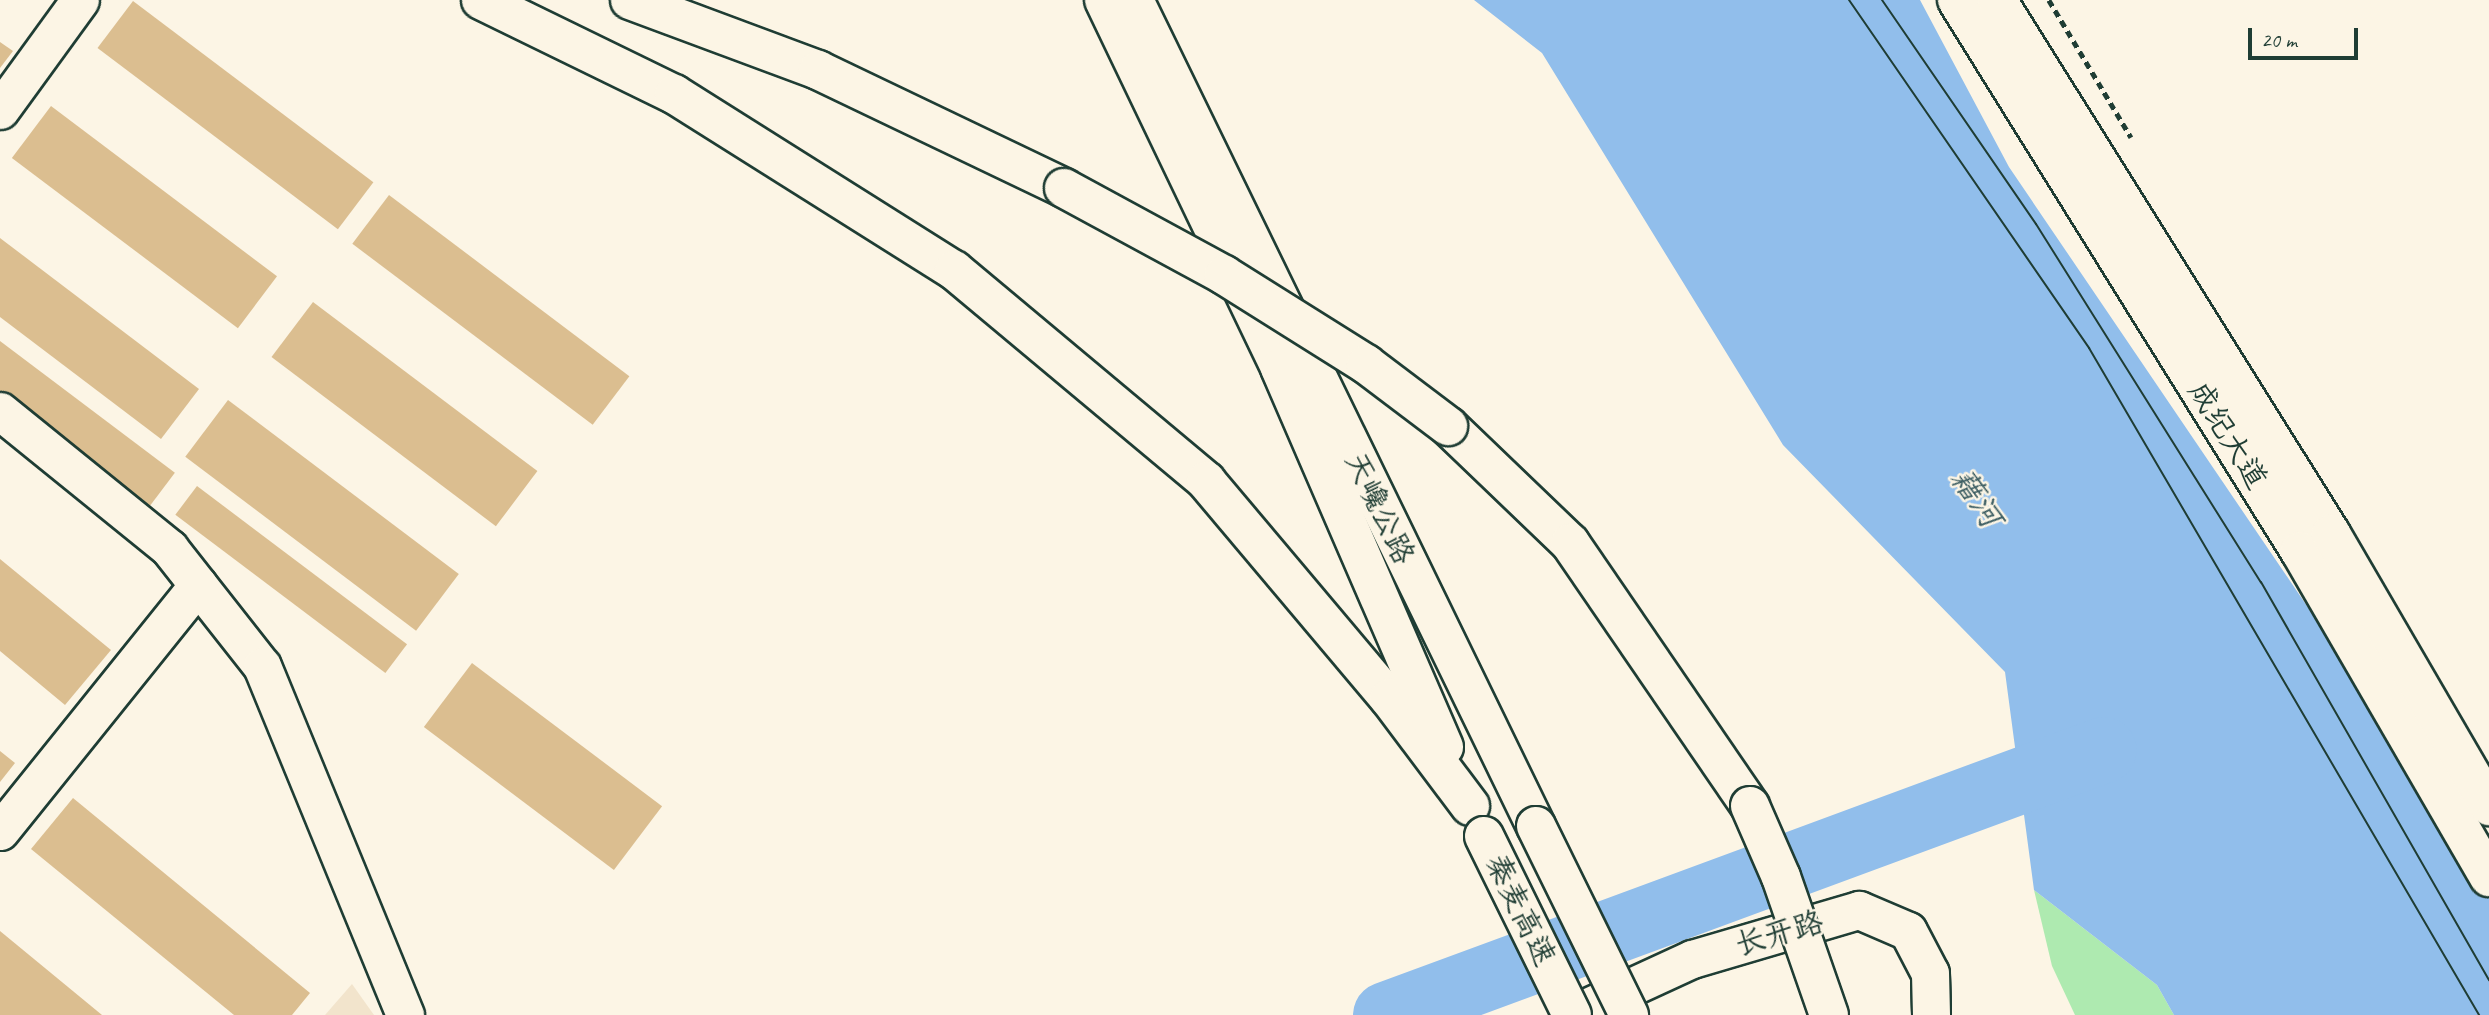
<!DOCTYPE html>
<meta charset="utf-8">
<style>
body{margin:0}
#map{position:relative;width:2489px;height:1015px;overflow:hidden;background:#fcf5e5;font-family:Caveat,"LXGW WenKai TC",sans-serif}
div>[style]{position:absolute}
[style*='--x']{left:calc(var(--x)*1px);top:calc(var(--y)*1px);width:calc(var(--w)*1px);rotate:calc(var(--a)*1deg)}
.built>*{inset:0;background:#f2e4cc}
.green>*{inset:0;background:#aeeab0}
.water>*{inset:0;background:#91beeb}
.river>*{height:66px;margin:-33px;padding:0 33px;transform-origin:33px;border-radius:33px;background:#91beeb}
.building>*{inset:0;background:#dbbe90;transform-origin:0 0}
.path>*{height:4.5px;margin-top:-2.25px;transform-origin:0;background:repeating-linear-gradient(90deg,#1f3d34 0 7px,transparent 0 12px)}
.roads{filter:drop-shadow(2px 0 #1f3d34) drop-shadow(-2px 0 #1f3d34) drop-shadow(0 2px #1f3d34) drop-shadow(0 -2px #1f3d34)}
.minor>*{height:37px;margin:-18.5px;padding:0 18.5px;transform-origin:18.5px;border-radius:18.5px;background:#fcf5e5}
.major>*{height:38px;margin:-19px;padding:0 19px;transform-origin:19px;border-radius:19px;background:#fcf5e5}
.highway>*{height:38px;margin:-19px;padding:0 19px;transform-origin:19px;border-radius:19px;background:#fcf5e5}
.tram>*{height:2px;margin:-1px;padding:0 1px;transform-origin:1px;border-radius:1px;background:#1f3d34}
.bridges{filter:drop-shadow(2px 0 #1f3d34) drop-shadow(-2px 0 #1f3d34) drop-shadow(0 2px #1f3d34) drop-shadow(0 -2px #1f3d34)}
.highway-bridge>*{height:38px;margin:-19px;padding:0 19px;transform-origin:19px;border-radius:19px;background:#fcf5e5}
span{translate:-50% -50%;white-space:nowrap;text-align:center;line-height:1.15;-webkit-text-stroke:5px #fcf5e5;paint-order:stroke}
.street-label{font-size:30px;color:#1f3d34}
.water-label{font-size:32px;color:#3c5d62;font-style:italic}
.scale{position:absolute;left:2248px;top:28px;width:110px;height:32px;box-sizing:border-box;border:4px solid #1f3d34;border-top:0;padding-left:9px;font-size:21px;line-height:24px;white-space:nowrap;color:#1f3d34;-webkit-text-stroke:5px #fcf5e5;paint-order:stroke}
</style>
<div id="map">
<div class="built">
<div style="clip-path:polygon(352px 984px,374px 1015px,325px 1015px)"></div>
</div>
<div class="green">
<div style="clip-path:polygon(2034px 890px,2157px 985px,2174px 1015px,2075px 1015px,2052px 966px)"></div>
</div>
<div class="water">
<div style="clip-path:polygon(1474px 0,1920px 0,2009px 167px,2347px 665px,2489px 898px,2489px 1015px,2174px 1015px,2157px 985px,2034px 890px,2005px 672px,1783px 445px,1542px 53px)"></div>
</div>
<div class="river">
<div style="--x:1386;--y:1015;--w:765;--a:-20.26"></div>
</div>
<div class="building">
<div style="left:133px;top:1px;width:301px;height:59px;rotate:37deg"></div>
<div style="clip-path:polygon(0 42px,13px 51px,0 68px)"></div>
<div style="left:51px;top:106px;width:283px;height:65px;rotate:37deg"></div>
<div style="left:389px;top:195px;width:301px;height:61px;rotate:37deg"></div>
<div style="clip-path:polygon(0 238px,199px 389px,161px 439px,0 317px)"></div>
<div style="left:313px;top:302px;width:281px;height:69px;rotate:37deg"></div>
<div style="left:0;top:341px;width:219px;height:42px;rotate:37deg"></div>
<div style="left:228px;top:400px;width:289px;height:71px;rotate:37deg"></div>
<div style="left:197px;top:486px;width:263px;height:36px;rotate:37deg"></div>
<div style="clip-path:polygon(0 559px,111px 650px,65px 705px,0 651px)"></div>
<div style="left:472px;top:663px;width:238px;height:80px;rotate:37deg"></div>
<div style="clip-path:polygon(0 751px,15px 763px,0 782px)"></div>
<div style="clip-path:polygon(73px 798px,310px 993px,292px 1015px,234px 1015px,31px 849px)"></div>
<div style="clip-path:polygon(0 931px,102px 1015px,0 1015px)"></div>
</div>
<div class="path">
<div style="--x:2049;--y:0;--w:160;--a:59.1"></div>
</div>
<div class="roads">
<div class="minor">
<div style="--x:0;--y:110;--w:136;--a:-54"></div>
<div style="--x:0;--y:411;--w:218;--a:39"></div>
<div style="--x:169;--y:548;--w:150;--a:51.8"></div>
<div style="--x:262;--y:666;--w:377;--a:67.7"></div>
<div style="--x:0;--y:831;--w:316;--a:-51.2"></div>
<div style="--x:1570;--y:1015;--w:134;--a:-24.7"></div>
<div style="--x:1692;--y:959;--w:174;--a:-16.4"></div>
<div style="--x:1859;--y:910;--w:53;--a:23.2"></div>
<div style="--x:1908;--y:931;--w:47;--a:62.4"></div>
<div style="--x:1930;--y:973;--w:42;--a:88.6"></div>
</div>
<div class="major">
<div style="--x:1957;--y:0;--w:649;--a:58.1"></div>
<div style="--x:2300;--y:551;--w:377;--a:59.9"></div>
<div style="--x:1997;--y:0;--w:630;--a:57.98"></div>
<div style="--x:2331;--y:534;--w:315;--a:59.8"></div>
</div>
<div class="highway">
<div style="--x:481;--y:0;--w:215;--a:26"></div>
<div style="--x:674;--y:94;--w:331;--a:32.2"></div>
<div style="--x:954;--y:270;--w:329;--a:39.9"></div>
<div style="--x:1206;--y:481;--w:284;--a:49.9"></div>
<div style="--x:1389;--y:698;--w:135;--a:53.1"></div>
<div style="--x:630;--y:0;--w:201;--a:20.4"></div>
<div style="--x:818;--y:70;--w:273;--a:25.6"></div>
<div style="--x:1104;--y:0;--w:408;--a:64.4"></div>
<div style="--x:1280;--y:368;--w:413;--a:66.6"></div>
<div style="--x:1134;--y:0;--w:919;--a:64.05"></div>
<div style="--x:1448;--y:426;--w:169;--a:43.8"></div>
<div style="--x:1570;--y:543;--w:319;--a:55.6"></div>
</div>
</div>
<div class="tram">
<div style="--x:1849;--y:0;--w:423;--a:55.4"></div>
<div style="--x:2089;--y:348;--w:773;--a:59.68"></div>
<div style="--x:1882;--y:0;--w:272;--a:55.5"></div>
<div style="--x:2036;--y:224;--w:423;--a:57.9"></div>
<div style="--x:2261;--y:582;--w:459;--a:60.2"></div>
</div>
<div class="bridges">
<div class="highway-bridge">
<div style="--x:1064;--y:188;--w:182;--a:28.5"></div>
<div style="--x:1224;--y:275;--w:168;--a:32.1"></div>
<div style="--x:1366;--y:364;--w:103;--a:37.1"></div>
<div style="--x:1750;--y:806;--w:77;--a:66.4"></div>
<div style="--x:1781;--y:877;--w:146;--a:70.8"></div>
<div style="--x:1536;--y:826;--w:211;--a:63.8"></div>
<div style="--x:1484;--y:836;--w:199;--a:63.8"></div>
</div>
</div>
<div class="street-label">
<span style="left:2228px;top:435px;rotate:58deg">成纪大道</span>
<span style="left:1380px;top:508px;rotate:64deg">天巉公路</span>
<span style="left:1521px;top:910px;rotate:64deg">秦麦高速</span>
<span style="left:1779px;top:933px;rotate:-16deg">长开路</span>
</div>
<div class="water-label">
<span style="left:1976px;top:498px;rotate:56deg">藉河</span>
</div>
<div class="scale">20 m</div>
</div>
